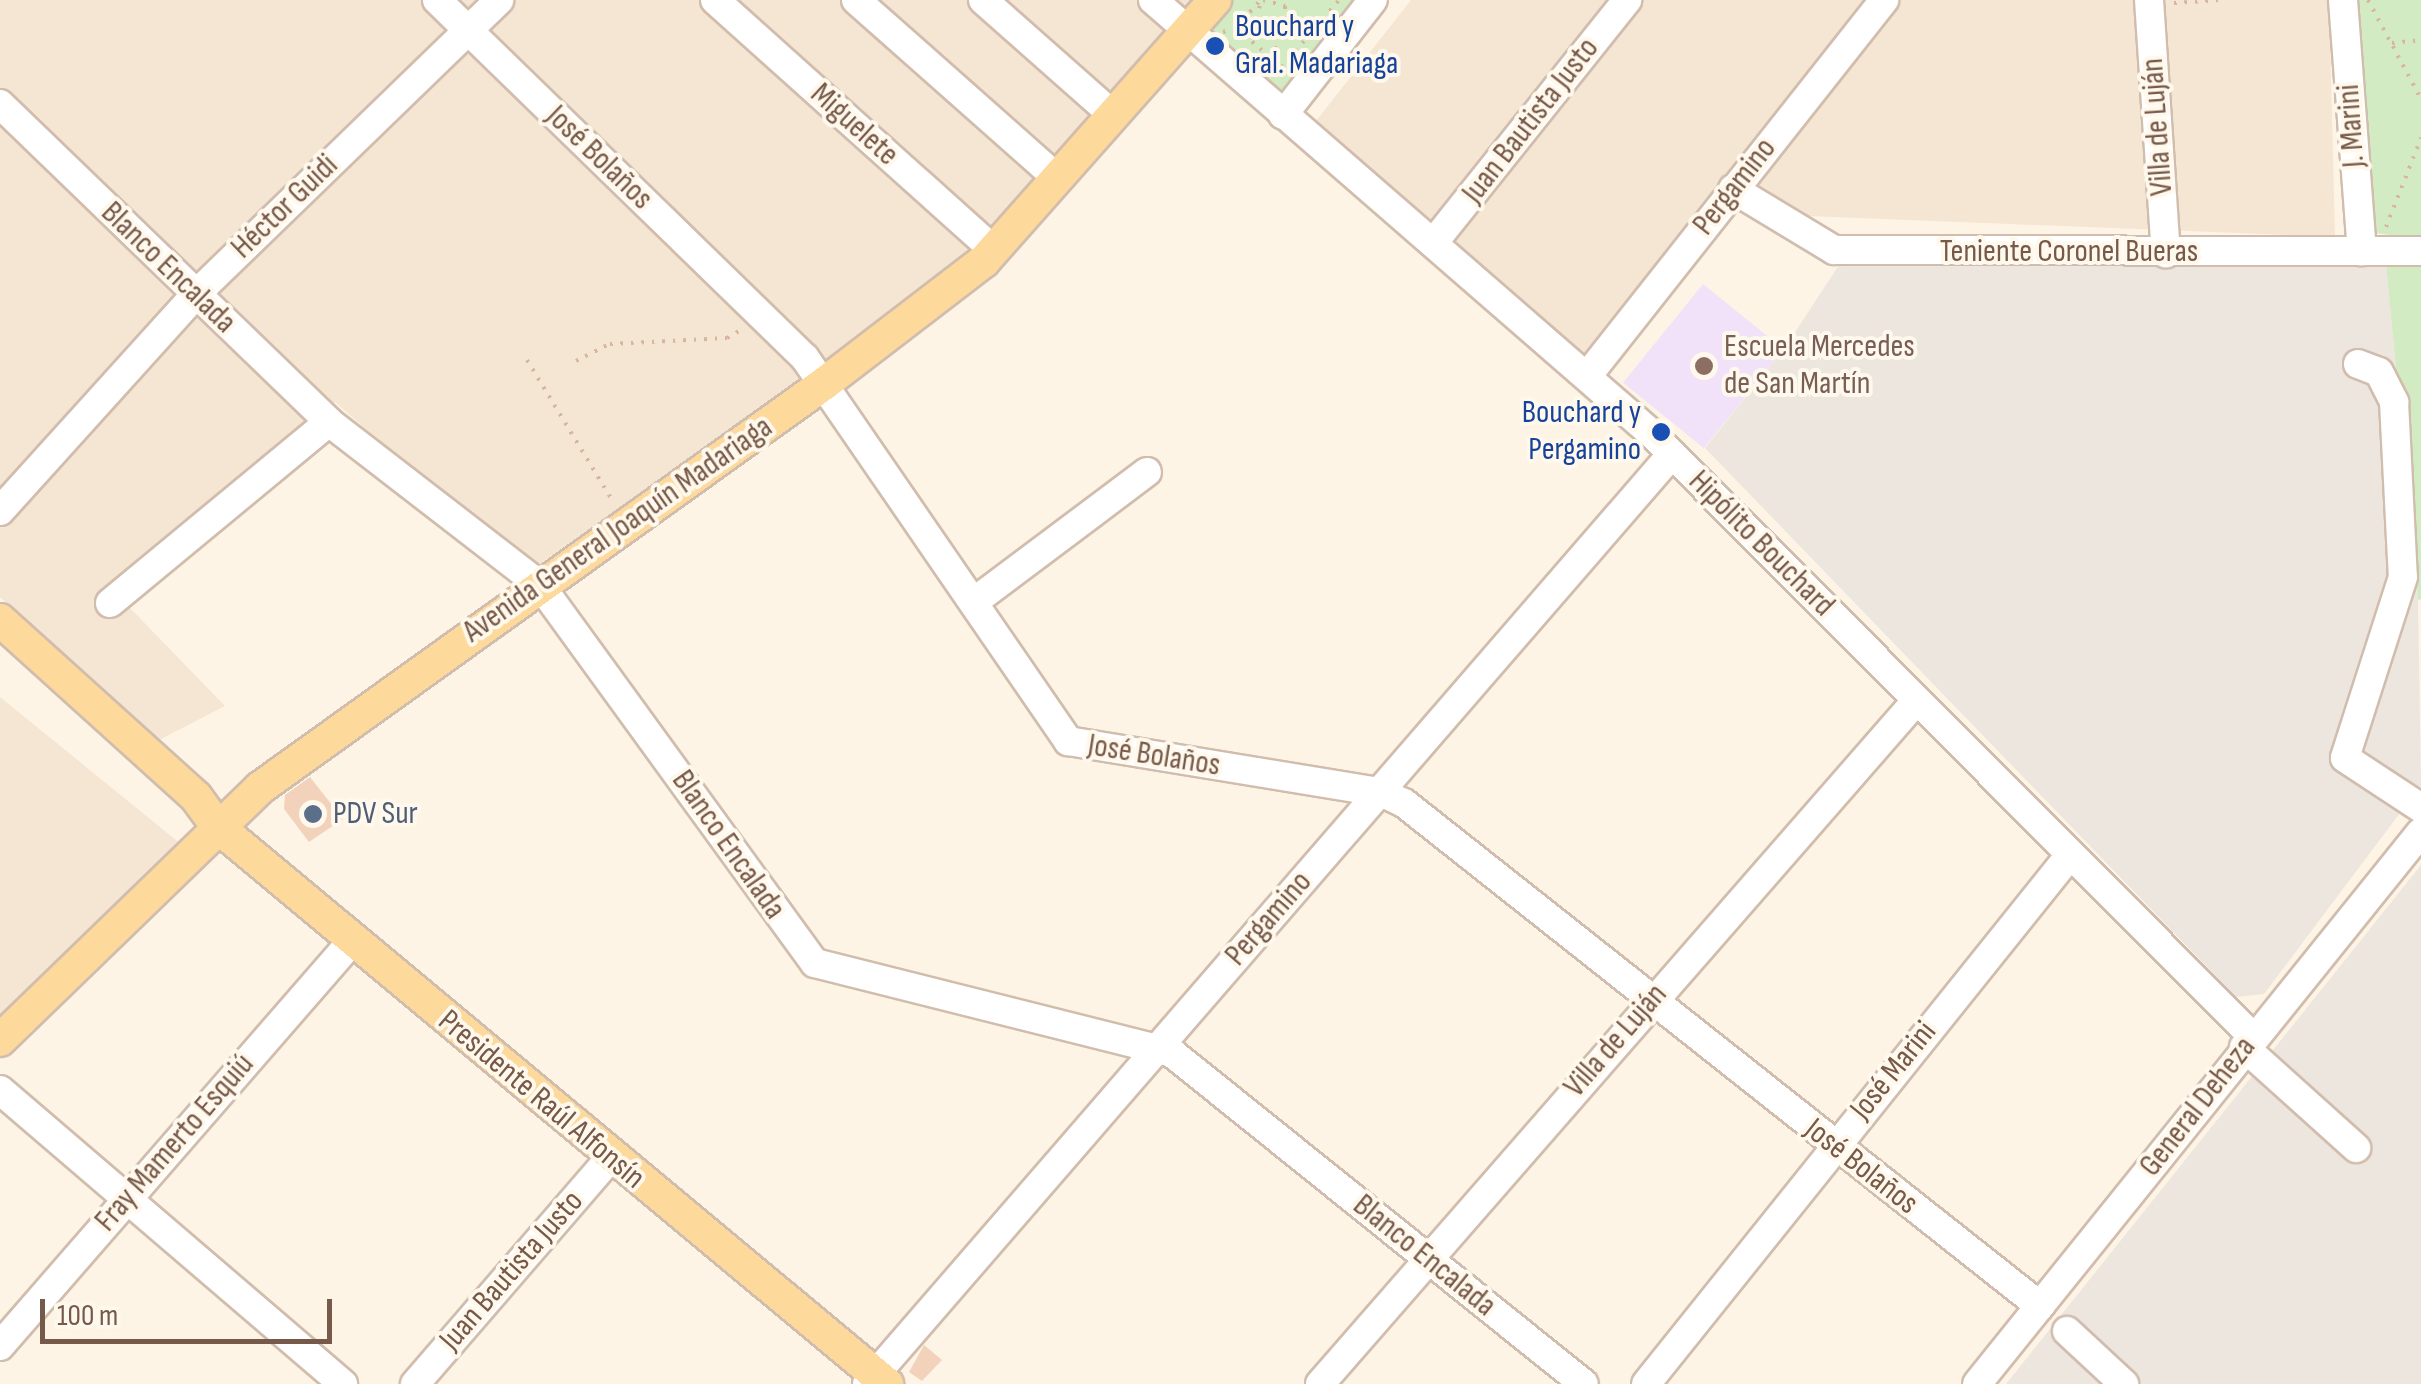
<!DOCTYPE html>
<meta charset="utf-8">
<style>
body{margin:0}
#map{position:relative;width:2421px;height:1384px;overflow:hidden;background:#fdf4e5;font-family:"Sofia Sans Condensed",sans-serif}
div>[style]{position:absolute}
[style*='--x']{left:calc(var(--x)*1px);top:calc(var(--y)*1px);width:calc(var(--w)*1px);rotate:calc(var(--a)*1deg)}
.residential>*{inset:0;background:#f5e5d3}
.industrial>*{inset:0;background:#ede6df}
.education>*{inset:0;background:#f1e2f9;transform-origin:0 0}
.green>*{inset:0;background:#d3ebc3}
.building>*{inset:0;background:#f3d2bc}
.path>*{height:4px;margin-top:-2px;transform-origin:0;background:repeating-linear-gradient(90deg,#d8b59f 0 2.5px,transparent 0 10.5px)}
.roads{filter:drop-shadow(2px 0 #d1bdad) drop-shadow(-2px 0 #d1bdad) drop-shadow(0 2px #d1bdad) drop-shadow(0 -2px #d1bdad)}
.minor>*{height:28px;margin:-14px;padding:0 14px;transform-origin:14px;border-radius:14px;background:#fff}
.major>*{height:32px;margin:-16px;padding:0 16px;transform-origin:16px;border-radius:16px;background:#fdd99c}
.dots>*{width:28px;height:28px;translate:-50% -50%;box-sizing:border-box;border:5px solid #fff8ec;border-radius:50%}
span{translate:-50% -50%;white-space:nowrap;text-align:center;line-height:1.15;-webkit-text-stroke:8px #fff8ec;paint-order:stroke}
.transit-label{font-size:32px;color:#164399}
.left{translate:0 -50%;text-align:left}
.right{translate:-100% -50%;text-align:right}
.street-label{font-size:32px;color:#775949}
.education-label{font-size:32px;color:#785e54}
.service-label{font-size:32px;color:#4e5e75}
.scale{position:absolute;left:40px;top:1299px;width:292px;height:45px;box-sizing:border-box;border:5px solid #775949;border-top:0;padding-left:12px;font-size:30px;line-height:35px;white-space:nowrap;color:#775949;-webkit-text-stroke:8px #fff8ec;paint-order:stroke}
</style>
<div id="map">
<div class="residential">
<div style="clip-path:polygon(0 0,1199px 0,1007px 235px,528px 572px,335px 402px,129px 607px,225px 706px,155px 742px,0 597px)"></div>
<div style="clip-path:polygon(1411px 0,2329px 0,2335px 237px,1712px 212px,1575px 365px,1309px 130px)"></div>
<div style="clip-path:polygon(0 697px,182px 845px,0 1018px)"></div>
</div>
<div class="industrial">
<div style="clip-path:polygon(2386px 264px,2418px 600px,2421px 785px,2264px 994px,2236px 997px,1705px 448px,1784px 349px,1839px 265px)"></div>
<div style="clip-path:polygon(2421px 865px,2421px 1384px,2006px 1384px)"></div>
</div>
<div class="education">
<div style="left:1703px;top:284px;width:104px;height:127px;rotate:39deg"></div>
</div>
<div class="green">
<div style="clip-path:polygon(1215px 0,1373px 0,1283px 115px,1189px 31px)"></div>
<div style="clip-path:polygon(2352px 0,2421px 0,2421px 239px,2374px 233px)"></div>
<div style="clip-path:polygon(2421px 263px,2421px 599px,2418px 600px,2386px 264px)"></div>
</div>
<div class="building">
<div style="clip-path:polygon(310px 777px,343px 819px,309px 842px,284px 809px,285px 795px)"></div>
<div style="clip-path:polygon(924px 1345px,942px 1360px,922px 1381px,909px 1372px)"></div>
</div>
<div class="path">
<div style="--x:1263;--y:0;--w:23;--a:15"></div>
<div style="--x:1285;--y:6;--w:21;--a:90"></div>
<div style="--x:1285;--y:27;--w:34;--a:113"></div>
<div style="--x:2368;--y:0;--w:112;--a:61.8"></div>
<div style="--x:2174;--y:3;--w:46;--a:-3.7"></div>
<div style="--x:1236;--y:28;--w:60;--a:40.3"></div>
<div style="--x:1282;--y:67;--w:88;--a:-49.6"></div>
<div style="--x:1223;--y:32;--w:14;--a:-17"></div>
<div style="--x:1236;--y:28;--w:37;--a:-49"></div>
<div style="--x:1252;--y:39;--w:40;--a:-77"></div>
<div style="--x:2392;--y:43;--w:29;--a:-6"></div>
<div style="--x:2386;--y:227;--w:96;--a:-68.5"></div>
<div style="--x:527;--y:360;--w:167;--a:58.7"></div>
<div style="--x:576;--y:361;--w:38;--a:-27"></div>
<div style="--x:610;--y:344;--w:117;--a:-2.9"></div>
<div style="--x:727;--y:338;--w:16;--a:-30"></div>
</div>
<div class="roads">
<div class="minor">
<div style="--x:437;--y:0;--w:513;--a:44.21"></div>
<div style="--x:805;--y:358;--w:465;--a:55.5"></div>
<div style="--x:1068;--y:741;--w:317;--a:9.3"></div>
<div style="--x:1381;--y:792;--w:25;--a:26"></div>
<div style="--x:1404;--y:803;--w:811;--a:38.34"></div>
<div style="--x:715;--y:0;--w:375;--a:41.9"></div>
<div style="--x:856;--y:0;--w:270;--a:41.5"></div>
<div style="--x:983;--y:0;--w:174;--a:41.5"></div>
<div style="--x:1153;--y:0;--w:661;--a:41.01"></div>
<div style="--x:1652;--y:434;--w:851;--a:45.1"></div>
<div style="--x:2149;--y:0;--w:254;--a:86.2"></div>
<div style="--x:2343;--y:0;--w:252;--a:85.7"></div>
<div style="--x:0;--y:104;--w:458;--a:44"></div>
<div style="--x:329;--y:422;--w:267;--a:37.7"></div>
<div style="--x:540;--y:585;--w:467;--a:54"></div>
<div style="--x:815;--y:963;--w:368;--a:14.1"></div>
<div style="--x:1172;--y:1053;--w:528;--a:38.78"></div>
<div style="--x:1283;--y:115;--w:146;--a:-52"></div>
<div style="--x:1733;--y:189;--w:118;--a:31.1"></div>
<div style="--x:1834;--y:250;--w:587;--a:0.1"></div>
<div style="--x:1434;--y:242;--w:310;--a:-51.4"></div>
<div style="--x:2358;--y:364;--w:22;--a:21"></div>
<div style="--x:2379;--y:372;--w:34;--a:63"></div>
<div style="--x:2394;--y:402;--w:175;--a:87.1"></div>
<div style="--x:2403;--y:577;--w:190;--a:107.8"></div>
<div style="--x:2345;--y:758;--w:91;--a:33.3"></div>
<div style="--x:1588;--y:375;--w:478;--a:-51.7"></div>
<div style="--x:0;--y:511;--w:290;--a:-47.9"></div>
<div style="--x:194;--y:296;--w:425;--a:-44.1"></div>
<div style="--x:975;--y:601;--w:215;--a:-36.9"></div>
<div style="--x:110;--y:603;--w:284;--a:-39.6"></div>
<div style="--x:2244;--y:1047;--w:151;--a:42"></div>
<div style="--x:0;--y:1090;--w:452;--a:40.6"></div>
<div style="--x:2067;--y:1331;--w:78;--a:42.9"></div>
<div style="--x:0;--y:1346;--w:537;--a:-49"></div>
<div style="--x:415;--y:1384;--w:297;--a:-49.2"></div>
<div style="--x:867;--y:1384;--w:1230;--a:-49.12"></div>
<div style="--x:1320;--y:1384;--w:906;--a:-48.89"></div>
<div style="--x:1646;--y:1384;--w:678;--a:-51.29"></div>
<div style="--x:1977;--y:1384;--w:708;--a:-51.19"></div>
</div>
<div class="major">
<div style="--x:0;--y:620;--w:264;--a:42.1"></div>
<div style="--x:196;--y:797;--w:37;--a:54"></div>
<div style="--x:218;--y:827;--w:871;--a:39.78"></div>
<div style="--x:0;--y:1040;--w:362;--a:-44.1"></div>
<div style="--x:260;--y:788;--w:695;--a:-35.63"></div>
<div style="--x:825;--y:383;--w:200;--a:-37.5"></div>
<div style="--x:984;--y:261;--w:349;--a:-48.5"></div>
</div>
</div>
<div class="dots">
<div style="left:1215px;top:46px;background:#1a4fb4"></div>
<div style="left:1704px;top:366px;background:#8d6e63"></div>
<div style="left:1661px;top:432px;background:#1a4fb4"></div>
<div style="left:313px;top:814px;background:#5c6f8a"></div>
</div>
<div class="transit-label">
<span class="left" style="left:1235px;top:46px">Bouchard y<br>Gral. Madariaga</span>
<span class="right" style="left:1641px;top:432px">Bouchard y<br>Pergamino</span>
</div>
<div class="street-label">
<span style="left:1531px;top:121px;rotate:-52deg">Juan Bautista Justo</span>
<span style="left:854px;top:125px;rotate:42deg">Miguelete</span>
<span style="left:2352px;top:126px;rotate:-94deg">J. Marini</span>
<span style="left:2158px;top:127px;rotate:-94deg">Villa de Luján</span>
<span style="left:599px;top:158px;rotate:44deg">José Bolaños</span>
<span style="left:1735px;top:187px;rotate:-52deg">Pergamino</span>
<span style="left:285px;top:207px;rotate:-44deg">Héctor Guidi</span>
<span style="left:2069px;top:252px">Teniente Coronel Bueras</span>
<span style="left:168px;top:268px;rotate:44deg">Blanco Encalada</span>
<span style="left:618px;top:530px;rotate:-35deg">Avenida General Joaquín Madariaga</span>
<span style="left:1761px;top:544px;rotate:45deg">Hipólito Bouchard</span>
<span style="left:1154px;top:756px;rotate:9deg">José Bolaños</span>
<span style="left:728px;top:845px;rotate:55deg">Blanco Encalada</span>
<span style="left:1269px;top:919px;rotate:-49deg">Pergamino</span>
<span style="left:1616px;top:1041px;rotate:-49deg">Villa de Luján</span>
<span style="left:1894px;top:1071px;rotate:-51deg">José Marini</span>
<span style="left:541px;top:1100px;rotate:40deg">Presidente Raúl Alfonsín</span>
<span style="left:2198px;top:1107px;rotate:-52deg">General Deheza</span>
<span style="left:175px;top:1143px;rotate:-49deg">Fray Mamerto Esquiú</span>
<span style="left:1861px;top:1167px;rotate:38deg">José Bolaños</span>
<span style="left:1424px;top:1256px;rotate:39deg">Blanco Encalada</span>
<span style="left:512px;top:1271px;rotate:-49deg">Juan Bautista Justo</span>
</div>
<div class="education-label">
<span class="left" style="left:1724px;top:366px">Escuela Mercedes<br>de San Martín</span>
</div>
<div class="service-label">
<span class="left" style="left:333px;top:814px">PDV Sur</span>
</div>
<div class="scale">100 m</div>
</div>
